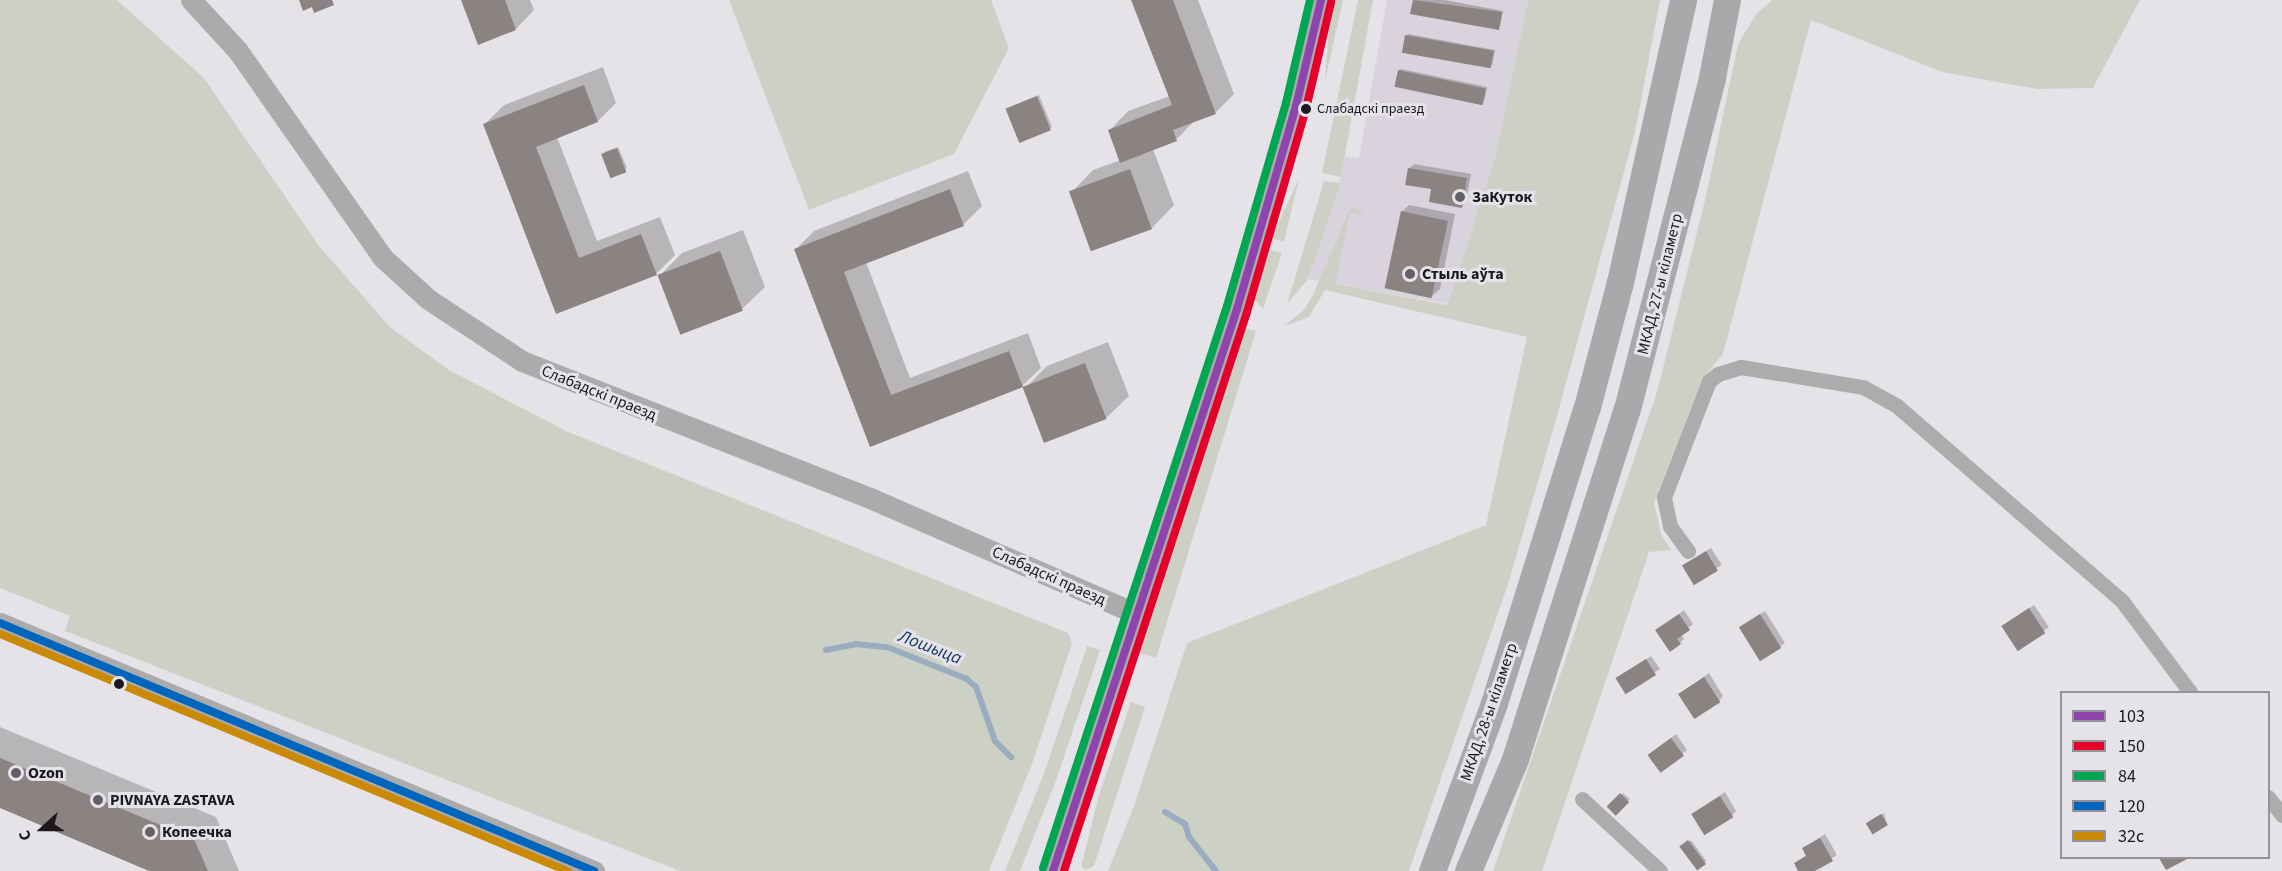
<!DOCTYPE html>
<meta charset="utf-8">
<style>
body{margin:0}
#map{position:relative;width:2282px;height:871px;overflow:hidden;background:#e6e3e8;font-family:"Source Sans 3",sans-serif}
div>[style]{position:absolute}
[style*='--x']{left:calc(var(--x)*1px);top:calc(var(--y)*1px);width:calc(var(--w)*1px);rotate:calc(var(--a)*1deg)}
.built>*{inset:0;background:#d8d3dc}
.green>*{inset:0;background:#cdd1c5;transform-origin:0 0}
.shadow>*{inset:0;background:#0003;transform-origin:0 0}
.stream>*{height:6px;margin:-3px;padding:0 3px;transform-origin:3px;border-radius:3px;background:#9aacc0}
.building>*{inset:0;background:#8a8381;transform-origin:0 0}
.street>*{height:15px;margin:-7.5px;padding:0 7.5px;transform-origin:7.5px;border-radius:7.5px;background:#acacac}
.secondary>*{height:21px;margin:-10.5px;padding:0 10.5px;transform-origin:10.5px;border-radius:10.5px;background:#ababac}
.highway>*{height:27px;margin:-13.5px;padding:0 13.5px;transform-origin:13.5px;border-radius:13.5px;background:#aaa8ab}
.bus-1>*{height:8px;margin:-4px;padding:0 4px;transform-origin:4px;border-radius:4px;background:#8e44ad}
.bus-2>*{height:8px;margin:-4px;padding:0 4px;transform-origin:4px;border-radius:4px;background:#e4002b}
.bus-3>*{height:8px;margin:-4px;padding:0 4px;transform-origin:4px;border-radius:4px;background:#00a651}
.bus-4>*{height:8px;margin:-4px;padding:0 4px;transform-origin:4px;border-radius:4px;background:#0065bd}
.bus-5>*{height:8px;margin:-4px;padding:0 4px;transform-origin:4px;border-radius:4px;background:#cb8a06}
.dots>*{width:16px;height:16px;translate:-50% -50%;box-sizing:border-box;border:3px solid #e6e2e9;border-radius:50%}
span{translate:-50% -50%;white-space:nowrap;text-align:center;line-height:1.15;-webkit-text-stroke:6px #e6e2e9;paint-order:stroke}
.bus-label{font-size:14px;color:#1b191c}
.left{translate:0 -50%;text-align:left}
.poi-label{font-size:16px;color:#1b191c;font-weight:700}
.street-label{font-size:16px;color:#1b191c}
.water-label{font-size:18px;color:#0f3a60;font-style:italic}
.legend{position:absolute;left:2060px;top:691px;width:210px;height:168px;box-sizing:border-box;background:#e6e2e9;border:2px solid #959297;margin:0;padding:8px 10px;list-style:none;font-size:18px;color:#1b191c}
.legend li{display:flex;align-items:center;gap:12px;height:30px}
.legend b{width:30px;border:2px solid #959297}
.north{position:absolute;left:12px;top:799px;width:60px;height:60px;-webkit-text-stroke:4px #e6e2e9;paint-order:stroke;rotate:249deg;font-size:16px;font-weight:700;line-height:24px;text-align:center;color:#1b191c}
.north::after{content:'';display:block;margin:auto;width:21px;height:27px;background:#1b191c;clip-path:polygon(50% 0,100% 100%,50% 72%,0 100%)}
</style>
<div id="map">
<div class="built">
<div style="clip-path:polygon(1387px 0,1528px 0,1494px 162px,1447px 304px,1308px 279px,1338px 191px,1345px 157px,1359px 158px)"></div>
</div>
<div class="green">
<div style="clip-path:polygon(0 0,117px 0,204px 78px,319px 246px,390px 327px,449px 370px,566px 431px,1068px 633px,1072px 643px,1032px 764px,989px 871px,680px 871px,65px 631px,70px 616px,0 588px)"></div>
<div style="clip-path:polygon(729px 0,991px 0,1009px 48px,954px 154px,809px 210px)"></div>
<div style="clip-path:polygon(1333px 0,1343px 0,1325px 81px,1330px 12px)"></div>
<div style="clip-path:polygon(1358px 0,1373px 0,1341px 177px,1322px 173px)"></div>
<div style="clip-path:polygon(1528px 0,1660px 0,1635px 132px,1555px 423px,1509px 581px,1409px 871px,1108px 871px,1134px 806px,1187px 643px,1486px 525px,1527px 337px,1325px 290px,1309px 317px,1284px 326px,1304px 310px,1313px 295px,1349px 211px,1355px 207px,1364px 215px,1350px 213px,1335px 284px,1447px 305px,1494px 162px)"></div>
<div style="clip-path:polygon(1772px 0,2140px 0,2093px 88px,2037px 89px,1942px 72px,1811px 20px,1723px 354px,1702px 380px,1654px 502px,1661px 534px,1671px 550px,1649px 552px,1542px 871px,1493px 871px,1657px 392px,1706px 196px,1738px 44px,1756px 14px)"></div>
<div style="clip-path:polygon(1299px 179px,1284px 242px,1271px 238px)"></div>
<div style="clip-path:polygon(1324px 181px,1340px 183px,1338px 191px,1308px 279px,1287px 304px)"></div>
<div style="clip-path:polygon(1266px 249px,1282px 253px,1263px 309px,1253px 298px)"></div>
<div style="left:1256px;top:331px;width:342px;height:19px;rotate:107deg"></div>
<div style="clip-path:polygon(1087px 646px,1100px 650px,1057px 778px,1020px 871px,1005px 871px,1045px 771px)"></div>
<div style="clip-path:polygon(1131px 702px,1145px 707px,1094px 866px,1086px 870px,1081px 867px,1099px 795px)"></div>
</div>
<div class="shadow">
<div style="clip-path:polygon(462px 0,530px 0,534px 10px,516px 29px)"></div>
<div style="clip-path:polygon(1133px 0,1198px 0,1234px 94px,1216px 112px,1195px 120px,1176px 140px,1153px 149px,1174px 205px,1152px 228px,1092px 250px,1071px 193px,1093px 170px,1121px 160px,1110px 130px,1128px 111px,1170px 96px)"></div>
<div style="clip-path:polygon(1415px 0,1445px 0,1503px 11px,1500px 27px,1412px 13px)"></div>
<div style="clip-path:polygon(1408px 34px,1495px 50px,1492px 66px,1407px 36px)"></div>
<div style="clip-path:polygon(603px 67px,616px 103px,598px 121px,557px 137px,597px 241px,660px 217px,675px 255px,656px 274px,557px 312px,485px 124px,504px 105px)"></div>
<div style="clip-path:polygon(1401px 69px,1487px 87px,1484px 102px,1399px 71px)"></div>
<div style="clip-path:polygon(1039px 95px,1052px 127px,1050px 129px,1009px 107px)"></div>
<div style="clip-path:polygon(618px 147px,627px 168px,625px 170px,604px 152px)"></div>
<div style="clip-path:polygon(1414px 164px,1471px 174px,1466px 202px,1462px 206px,1409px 169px)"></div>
<div style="clip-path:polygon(968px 171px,982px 206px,963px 225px,866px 262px,910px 378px,1028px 333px,1041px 368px,1022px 386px,871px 445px,796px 249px,814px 231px)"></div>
<div style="clip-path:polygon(1409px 205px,1455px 214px,1440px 289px,1432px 296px,1402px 212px)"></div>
<div style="clip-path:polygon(743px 230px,765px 287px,742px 309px,681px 333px,659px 276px,682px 253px)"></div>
<div style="clip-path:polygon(1108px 342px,1129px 396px,1106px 418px,1025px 388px,1047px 366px)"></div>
<div style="left:1711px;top:548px;width:20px;height:32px;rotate:57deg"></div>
<div style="clip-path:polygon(2034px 605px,2049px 627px,2019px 649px,2008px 623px)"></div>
<div style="clip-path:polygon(1684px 610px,1693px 624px,1681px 634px,1684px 639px,1680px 643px,1657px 630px)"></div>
<div style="clip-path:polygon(1765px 611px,1785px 643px,1780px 647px,1741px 627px)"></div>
<div style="clip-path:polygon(1651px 656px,1660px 669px,1627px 692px,1623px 674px)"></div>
<div style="clip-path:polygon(1709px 673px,1723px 696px,1719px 701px,1680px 694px)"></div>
<div style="clip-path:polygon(0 727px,216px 817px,239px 871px,151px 871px,0 807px)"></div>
<div style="clip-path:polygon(1676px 734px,1687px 750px,1660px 771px,1653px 751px)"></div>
<div style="clip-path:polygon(1725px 792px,1736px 811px,1732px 816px,1692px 814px)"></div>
<div style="left:1623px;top:793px;width:9px;height:19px;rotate:41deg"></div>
<div style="clip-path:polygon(1884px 813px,1887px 824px,1869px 821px)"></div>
<div style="clip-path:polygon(1825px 834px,1837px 855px,1812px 871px,1800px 871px,1796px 863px,1807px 855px,1804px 848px)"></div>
<div style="left:1691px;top:840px;width:26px;height:12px;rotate:54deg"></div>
</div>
<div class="stream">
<div style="--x:826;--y:650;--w:31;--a:-11"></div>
<div style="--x:856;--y:644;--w:31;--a:6"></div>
<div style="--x:887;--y:647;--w:86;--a:21.8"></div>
<div style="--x:967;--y:679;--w:12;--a:42"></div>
<div style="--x:976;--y:687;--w:57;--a:70.6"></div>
<div style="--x:995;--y:741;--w:23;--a:45"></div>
<div style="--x:1165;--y:812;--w:23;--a:31"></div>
<div style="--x:1185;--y:824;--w:14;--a:73"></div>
<div style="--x:1189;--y:837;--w:43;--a:51.5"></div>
</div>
<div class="building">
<div style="clip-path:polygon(299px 0,332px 0,334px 5px,314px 13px,312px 7px,303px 11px)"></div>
<div style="clip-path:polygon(461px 0,505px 0,516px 30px,478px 45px)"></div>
<div style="clip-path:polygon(1131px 0,1173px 0,1216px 114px,1173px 130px,1177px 141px,1120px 163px,1108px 130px,1172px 105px)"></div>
<div style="clip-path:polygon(1413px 0,1502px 12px,1499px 30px,1410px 14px)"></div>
<div style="left:1405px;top:35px;width:90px;height:18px;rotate:10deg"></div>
<div style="left:1398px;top:70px;width:90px;height:17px;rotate:12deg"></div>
<div style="clip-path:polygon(584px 85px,598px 122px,536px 147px,579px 258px,641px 234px,657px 275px,556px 314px,483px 124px)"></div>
<div style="left:1037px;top:96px;width:37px;height:34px;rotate:68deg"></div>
<div style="left:617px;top:148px;width:26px;height:17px;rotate:69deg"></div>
<div style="clip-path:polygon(1408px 168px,1467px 178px,1462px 208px,1429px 202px,1431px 189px,1405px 185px)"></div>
<div style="left:1130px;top:169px;width:64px;height:65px;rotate:70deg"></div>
<div style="clip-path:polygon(950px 189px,964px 226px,844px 272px,891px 395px,1009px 351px,1023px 387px,870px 447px,794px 249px)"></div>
<div style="left:1401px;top:211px;width:48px;height:79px;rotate:12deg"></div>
<div style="left:720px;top:251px;width:64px;height:67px;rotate:69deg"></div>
<div style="left:1085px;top:363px;width:60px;height:67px;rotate:69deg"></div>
<div style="left:1706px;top:551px;width:23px;height:28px;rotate:59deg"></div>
<div style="left:2029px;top:608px;width:30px;height:33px;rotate:57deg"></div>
<div style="clip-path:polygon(1679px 614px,1690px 630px,1677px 639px,1681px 644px,1670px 652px,1655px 630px)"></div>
<div style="left:1760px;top:614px;width:40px;height:25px;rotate:58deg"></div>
<div style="left:1646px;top:659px;width:19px;height:36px;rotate:58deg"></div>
<div style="left:1704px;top:677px;width:30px;height:31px;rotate:57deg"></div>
<div style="left:1671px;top:738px;width:22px;height:29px;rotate:54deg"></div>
<div style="clip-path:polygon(0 758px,194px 839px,208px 871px,149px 871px,0 808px)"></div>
<div style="left:1620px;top:793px;width:13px;height:19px;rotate:45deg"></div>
<div style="left:1720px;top:796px;width:25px;height:34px;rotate:58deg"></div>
<div style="left:1881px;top:814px;width:13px;height:18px;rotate:58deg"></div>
<div style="clip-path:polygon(1820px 838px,1833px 861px,1815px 871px,1798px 871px,1794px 863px,1806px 856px,1802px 848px)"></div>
<div style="left:1688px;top:840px;width:30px;height:11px;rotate:53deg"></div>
<div style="clip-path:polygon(2159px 858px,2189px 858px,2166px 870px)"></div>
</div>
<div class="street">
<div style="--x:1688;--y:551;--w:31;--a:-126"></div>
<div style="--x:1670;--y:526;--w:30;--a:-102"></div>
<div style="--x:1664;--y:497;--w:124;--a:-68.8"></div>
<div style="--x:1709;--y:381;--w:11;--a:-38"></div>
<div style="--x:1718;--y:374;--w:24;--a:-17"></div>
<div style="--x:1741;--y:367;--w:124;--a:9.3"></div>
<div style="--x:1863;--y:387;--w:39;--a:29"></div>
<div style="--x:1897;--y:406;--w:298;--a:40.9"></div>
<div style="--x:2122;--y:601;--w:114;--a:53.2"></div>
<div style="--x:2268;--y:797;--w:23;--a:52"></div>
<div style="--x:1582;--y:799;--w:106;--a:42.7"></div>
</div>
<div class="secondary">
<div style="--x:191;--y:0;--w:69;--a:47.3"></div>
<div style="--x:238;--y:51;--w:251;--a:55"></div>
<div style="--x:382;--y:257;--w:62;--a:42.4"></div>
<div style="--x:428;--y:299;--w:113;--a:33.4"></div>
<div style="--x:522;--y:361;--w:374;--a:21.5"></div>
<div style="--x:870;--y:498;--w:289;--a:23.5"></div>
<div style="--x:0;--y:623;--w:644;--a:22.66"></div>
<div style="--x:1053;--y:871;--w:591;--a:-71.87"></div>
<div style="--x:1237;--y:309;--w:211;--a:-73.8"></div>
<div style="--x:1296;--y:106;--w:109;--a:-76.7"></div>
</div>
<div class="highway">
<div style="--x:1432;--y:871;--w:179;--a:-69.7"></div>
<div style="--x:1494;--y:703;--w:310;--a:-72.6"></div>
<div style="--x:1587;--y:407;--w:129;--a:-75.2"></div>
<div style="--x:1620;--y:282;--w:289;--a:-77.4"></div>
<div style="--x:1468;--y:871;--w:121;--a:-67.2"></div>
<div style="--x:1515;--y:759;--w:367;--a:-72.3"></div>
<div style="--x:1627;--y:409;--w:343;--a:-75.6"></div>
<div style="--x:1712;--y:77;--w:78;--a:-79"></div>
</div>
<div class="bus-1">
<div style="--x:1053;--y:871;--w:591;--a:-71.87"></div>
<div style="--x:1237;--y:309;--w:211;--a:-73.8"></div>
<div style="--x:1296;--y:106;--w:109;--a:-76.7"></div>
</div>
<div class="bus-2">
<div style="--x:1064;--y:871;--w:588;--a:-71.87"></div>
<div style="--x:1247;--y:312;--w:211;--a:-73.8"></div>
<div style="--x:1306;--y:109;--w:110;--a:-76.8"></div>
</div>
<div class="bus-3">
<div style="--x:1043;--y:868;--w:591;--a:-71.87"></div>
<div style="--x:1227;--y:306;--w:211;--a:-73.8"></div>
<div style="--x:1286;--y:103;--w:106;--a:-76.9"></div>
</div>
<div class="bus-4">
<div style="--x:0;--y:623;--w:644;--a:22.66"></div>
</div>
<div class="bus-5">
<div style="--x:0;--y:634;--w:615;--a:22.68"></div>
</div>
<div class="dots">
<div style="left:1306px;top:109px;background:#1b191c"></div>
<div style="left:1460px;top:197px;background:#626063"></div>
<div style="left:1410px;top:274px;background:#626063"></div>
<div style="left:119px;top:684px;background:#1b191c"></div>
<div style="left:16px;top:773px;background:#626063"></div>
<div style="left:98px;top:800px;background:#626063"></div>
<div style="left:150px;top:832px;background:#626063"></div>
</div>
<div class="bus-label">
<span class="left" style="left:1317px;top:109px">Слабадскі праезд</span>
</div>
<div class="poi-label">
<span class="left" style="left:1472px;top:197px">ЗаКуток</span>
<span class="left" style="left:1422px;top:274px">Стыль аўта</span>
<span class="left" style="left:28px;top:773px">Ozon</span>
<span class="left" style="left:110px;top:800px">PIVNAYA ZASTAVA</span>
<span class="left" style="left:162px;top:832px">Копеечка</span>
</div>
<div class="street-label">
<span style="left:1660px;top:284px;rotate:-76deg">МКАД, 27-ы кіламетр</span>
<span style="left:599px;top:393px;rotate:22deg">Слабадскі праезд</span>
<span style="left:1049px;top:576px;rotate:24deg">Слабадскі праезд</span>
<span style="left:1489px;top:712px;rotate:-71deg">МКАД, 28-ы кіламетр</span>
</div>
<div class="water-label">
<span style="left:930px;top:648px;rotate:21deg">Лошыца</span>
</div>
<ul class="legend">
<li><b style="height:8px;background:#8e44ad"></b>103</li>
<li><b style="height:8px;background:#e4002b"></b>150</li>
<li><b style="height:8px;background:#00a651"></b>84</li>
<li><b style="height:8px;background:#0065bd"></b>120</li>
<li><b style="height:8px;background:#cb8a06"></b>32с</li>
</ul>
<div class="north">С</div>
</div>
